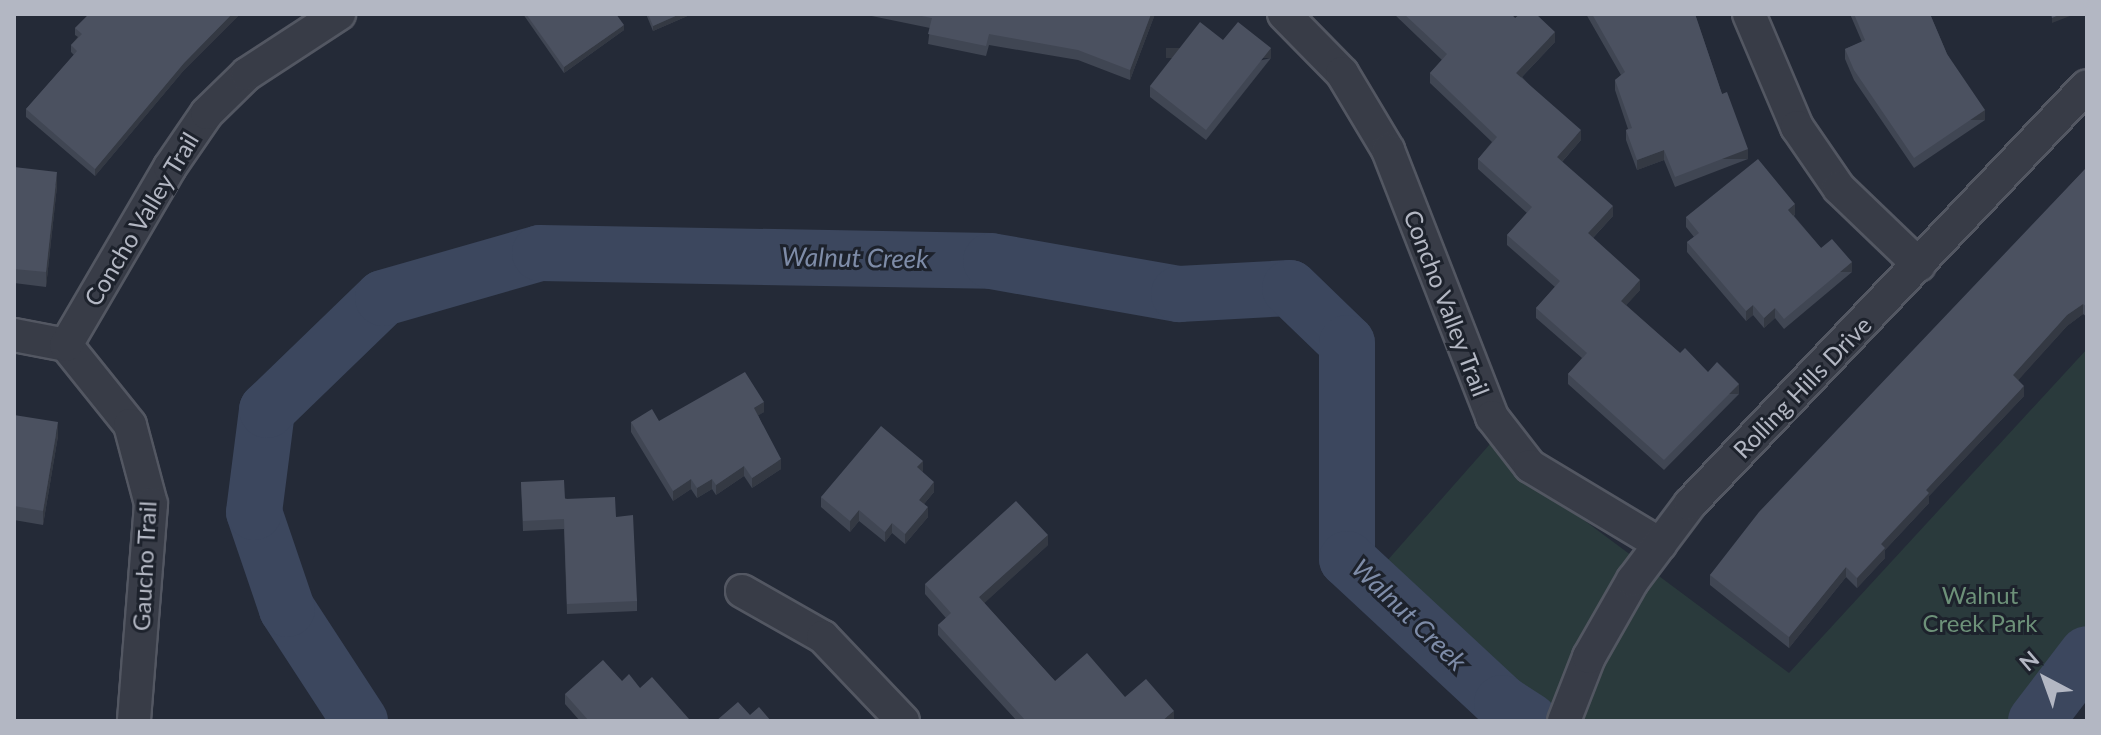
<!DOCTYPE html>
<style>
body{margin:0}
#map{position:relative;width:2101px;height:735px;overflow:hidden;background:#242a37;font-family:Lato,sans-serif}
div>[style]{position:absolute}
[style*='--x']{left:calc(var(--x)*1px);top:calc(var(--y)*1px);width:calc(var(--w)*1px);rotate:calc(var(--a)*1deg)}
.green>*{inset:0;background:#2a3a3c}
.river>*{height:56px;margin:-28px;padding:0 28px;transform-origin:28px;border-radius:28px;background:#3c475e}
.roads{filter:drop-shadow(2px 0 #535762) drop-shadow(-2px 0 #535762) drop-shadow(0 2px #535762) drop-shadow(0 -2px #535762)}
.minor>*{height:32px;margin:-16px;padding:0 16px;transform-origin:16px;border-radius:16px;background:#383c47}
.wall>*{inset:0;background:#404653}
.shaded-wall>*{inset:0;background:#343943;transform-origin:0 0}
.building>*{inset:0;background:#4b5160}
span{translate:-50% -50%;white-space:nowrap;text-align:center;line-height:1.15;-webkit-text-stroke:6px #1d222c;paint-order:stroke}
.street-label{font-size:24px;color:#b3b7c3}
.park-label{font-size:24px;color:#6d9179}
.water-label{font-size:26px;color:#7e8ca8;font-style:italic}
.frame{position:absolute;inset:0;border:16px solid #b3b7c3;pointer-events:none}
.north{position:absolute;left:2005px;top:639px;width:80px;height:80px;-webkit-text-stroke:6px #1d222c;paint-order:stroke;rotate:319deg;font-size:22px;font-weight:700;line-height:32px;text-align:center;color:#b3b7c3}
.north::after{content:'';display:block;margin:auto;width:28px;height:36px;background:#b3b7c3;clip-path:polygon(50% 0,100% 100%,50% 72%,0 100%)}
</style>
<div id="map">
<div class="green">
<div style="clip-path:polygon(2087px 349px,2087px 627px,2010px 721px,1577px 721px,1446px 632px,1379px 570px,1490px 444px,1506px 462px,1789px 673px)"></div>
</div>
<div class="river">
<div style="--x:360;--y:721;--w:134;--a:-123.1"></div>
<div style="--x:287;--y:609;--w:102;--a:-108.8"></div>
<div style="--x:254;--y:512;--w:103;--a:-82.7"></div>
<div style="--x:267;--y:410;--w:161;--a:-44"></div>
<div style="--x:383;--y:298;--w:163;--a:-16"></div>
<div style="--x:540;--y:253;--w:451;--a:1"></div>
<div style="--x:991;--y:261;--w:191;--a:10"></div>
<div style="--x:1179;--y:294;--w:111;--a:-3.1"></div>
<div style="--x:1290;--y:288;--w:79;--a:44"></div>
<div style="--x:1347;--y:343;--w:216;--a:90"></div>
<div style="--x:1347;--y:559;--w:212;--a:42.9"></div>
<div style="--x:1502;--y:703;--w:33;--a:33"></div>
<div style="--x:2036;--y:721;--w:84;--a:-52.7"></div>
</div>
<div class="roads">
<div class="minor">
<div style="--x:1284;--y:14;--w:83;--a:45.5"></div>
<div style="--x:1342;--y:73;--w:90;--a:59.1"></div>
<div style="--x:1388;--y:150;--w:287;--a:68.7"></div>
<div style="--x:1492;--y:417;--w:62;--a:52.2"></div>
<div style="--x:1530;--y:466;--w:152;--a:31"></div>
<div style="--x:1749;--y:14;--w:123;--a:67"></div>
<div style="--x:1797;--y:127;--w:74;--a:55.5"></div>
<div style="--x:1839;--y:188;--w:111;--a:43.9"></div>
<div style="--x:14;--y:335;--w:53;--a:10.9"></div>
<div style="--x:66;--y:345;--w:102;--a:51.3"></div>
<div style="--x:130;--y:425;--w:82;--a:75.1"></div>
<div style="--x:151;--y:504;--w:218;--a:94.5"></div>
<div style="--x:66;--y:345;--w:206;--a:-59.7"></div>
<div style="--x:170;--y:167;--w:65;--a:-55.6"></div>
<div style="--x:207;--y:113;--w:56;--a:-44.3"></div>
<div style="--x:247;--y:74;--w:110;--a:-33.1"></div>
<div style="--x:742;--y:591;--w:93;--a:29.6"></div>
<div style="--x:823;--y:637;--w:116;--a:46.4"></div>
<div style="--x:1564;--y:721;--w:69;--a:-68.7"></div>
<div style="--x:1589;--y:657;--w:89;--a:-60.3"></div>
<div style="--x:1633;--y:580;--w:95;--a:-53.1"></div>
<div style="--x:1690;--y:504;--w:576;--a:-46.48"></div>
</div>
</div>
<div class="wall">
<div style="clip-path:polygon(89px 14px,240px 14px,184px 70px,95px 176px,26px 117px,26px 109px,74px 55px,71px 52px,71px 45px,78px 37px,75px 35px,75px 28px)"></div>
<div style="clip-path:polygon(523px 14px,616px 14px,624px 30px,564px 73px)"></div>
<div style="clip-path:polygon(646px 14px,692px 14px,653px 31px)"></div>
<div style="clip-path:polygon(729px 14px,776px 14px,776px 16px)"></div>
<div style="clip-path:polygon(862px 14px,1155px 14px,1130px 80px,1078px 60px,989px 45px,986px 56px,928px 44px,930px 28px)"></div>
<div style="clip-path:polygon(1394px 14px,1511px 14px,1515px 18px,1555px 42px,1522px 77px,1581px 140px,1562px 162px,1613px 216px,1593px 238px,1640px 290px,1626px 305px,1680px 353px,1739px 394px,1664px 470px,1568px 384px,1568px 374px,1582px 358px,1536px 318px,1536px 308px,1555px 287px,1507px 245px,1507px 235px,1527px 213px,1478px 169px,1478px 159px,1492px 142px,1430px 83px,1430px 73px,1442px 60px)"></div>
<div style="clip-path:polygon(1586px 14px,1695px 14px,1722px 94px,1748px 159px,1675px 187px,1664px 160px,1637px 170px,1626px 140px,1626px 130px,1628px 129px,1615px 90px,1615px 80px,1621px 75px)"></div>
<div style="clip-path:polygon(1850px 14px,1930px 14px,1947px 54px,1985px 120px,1914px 168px,1854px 80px,1845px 59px,1845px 49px,1862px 42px)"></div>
<div style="clip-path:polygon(1271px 58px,1206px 140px,1150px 97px,1150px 86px)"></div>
<div style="clip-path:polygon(14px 167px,57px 186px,46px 287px,14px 283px)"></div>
<div style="clip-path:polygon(2087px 167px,2087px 317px,2083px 314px,2067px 326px,2018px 380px,2024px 396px,1929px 496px,1929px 503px,1885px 550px,1885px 558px,1857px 588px,1846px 577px,1789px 648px,1710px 585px,1710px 575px)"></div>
<div style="clip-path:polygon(1795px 214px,1794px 216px,1821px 248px,1852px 272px,1784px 329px,1775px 318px,1764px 328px,1753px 315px,1746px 321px,1687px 252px,1687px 242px,1694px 237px,1686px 227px,1686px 217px)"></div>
<div style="clip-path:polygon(764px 412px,758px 415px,781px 469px,752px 488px,744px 476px,716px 495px,712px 489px,697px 498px,691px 489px,673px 501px,631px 432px,631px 422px,659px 421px)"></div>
<div style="clip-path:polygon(14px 415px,58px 436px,43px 525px,14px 520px)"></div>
<div style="clip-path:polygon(922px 471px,934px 492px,924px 504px,928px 517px,905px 544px,892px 533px,885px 542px,859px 521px,850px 532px,821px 507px,821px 497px)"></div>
<div style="clip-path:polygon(521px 482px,616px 517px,637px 601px,637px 611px,567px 614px,564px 529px,523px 531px)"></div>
<div style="clip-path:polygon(1048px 545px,984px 603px,1055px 681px,1125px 697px,1174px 721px,1017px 721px,938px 635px,938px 625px,946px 618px,925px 594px,925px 584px)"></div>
<div style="clip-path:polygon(622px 681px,640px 688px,689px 721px,580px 721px,565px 704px,565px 694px)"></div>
</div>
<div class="shaded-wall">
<div style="clip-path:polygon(232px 14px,240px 14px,184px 70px,95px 176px,95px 169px,184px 63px)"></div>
<div style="clip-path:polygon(680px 14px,692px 14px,653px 31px,653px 26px)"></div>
<div style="clip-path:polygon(1151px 14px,1155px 14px,1130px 80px,1130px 70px)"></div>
<div style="clip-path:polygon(2062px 14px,2075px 14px,2052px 23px,2052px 18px)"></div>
<div style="clip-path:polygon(624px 25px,624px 30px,564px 73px,564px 67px)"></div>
<div style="clip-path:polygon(1555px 32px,1555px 42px,1516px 83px,1516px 73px)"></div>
<div style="left:1271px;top:48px;width:10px;height:105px;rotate:90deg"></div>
<div style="left:1985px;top:110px;width:10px;height:86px;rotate:90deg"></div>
<div style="clip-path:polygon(1581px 130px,1581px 140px,1557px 167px,1557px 157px)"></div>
<div style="left:1748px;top:149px;width:10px;height:78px;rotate:90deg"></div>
<div style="clip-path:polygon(1664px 150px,1664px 160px,1637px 170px,1637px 160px)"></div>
<div style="clip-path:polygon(57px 172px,57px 186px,46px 287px,46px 272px)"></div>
<div style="clip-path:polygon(1795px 204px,1795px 214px,1788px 220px,1788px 210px)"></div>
<div style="clip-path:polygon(1613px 206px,1613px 216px,1588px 243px,1588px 233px)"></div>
<div style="left:1852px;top:262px;width:10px;height:89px;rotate:90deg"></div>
<div style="clip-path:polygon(1640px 280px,1640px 290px,1621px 311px,1621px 301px)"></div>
<div style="clip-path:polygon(2083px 304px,2083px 314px,2067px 326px,2013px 386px,2013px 375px,2067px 315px)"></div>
<div style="clip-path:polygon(1753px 305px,1753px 315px,1746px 321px,1746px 311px)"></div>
<div style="clip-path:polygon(1775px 308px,1775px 318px,1764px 328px,1764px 318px)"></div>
<div style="left:1739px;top:384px;width:10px;height:107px;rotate:90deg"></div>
<div style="clip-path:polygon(2024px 386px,2024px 396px,1929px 496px,1929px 503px,1885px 550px,1885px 558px,1857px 588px,1857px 578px,1881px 544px,1926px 490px)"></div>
<div style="clip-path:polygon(764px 402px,764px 412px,754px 418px,754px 408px)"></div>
<div style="clip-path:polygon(58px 422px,58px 436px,43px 525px,43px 511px)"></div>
<div style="clip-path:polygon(781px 459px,781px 469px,752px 488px,752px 478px)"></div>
<div style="clip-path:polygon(923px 461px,923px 471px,917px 477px,917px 467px)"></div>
<div style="clip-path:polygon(744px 466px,744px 476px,716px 495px,716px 485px)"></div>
<div style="clip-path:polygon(691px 479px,691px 489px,673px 501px,673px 491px)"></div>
<div style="clip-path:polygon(712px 479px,712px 489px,697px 498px,697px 488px)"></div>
<div style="clip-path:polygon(934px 482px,934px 492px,919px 510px,919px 500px)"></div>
<div style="clip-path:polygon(928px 507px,928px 517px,905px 544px,905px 534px)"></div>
<div style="clip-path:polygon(859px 510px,859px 521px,850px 532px,850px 521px)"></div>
<div style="clip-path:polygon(892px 523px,892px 533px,885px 542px,885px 532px)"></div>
<div style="clip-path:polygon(1048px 535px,1048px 545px,979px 608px,979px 597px)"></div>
<div style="clip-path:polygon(1846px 567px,1846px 577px,1789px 648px,1789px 637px)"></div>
<div style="clip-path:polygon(1174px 711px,1174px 721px,1162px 721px)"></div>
</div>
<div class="building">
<div style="clip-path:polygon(89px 14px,232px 14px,184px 63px,95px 169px,26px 109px,77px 51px,71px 45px,82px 34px,75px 28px)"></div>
<div style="clip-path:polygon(526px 14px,616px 14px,624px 25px,564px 67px)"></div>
<div style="clip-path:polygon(648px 14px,680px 14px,653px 26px)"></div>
<div style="clip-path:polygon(911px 14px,1151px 14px,1130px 70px,1078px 50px,989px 34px,986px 46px,928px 34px,932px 18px)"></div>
<div style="clip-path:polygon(1404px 14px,1511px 14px,1515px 18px,1520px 14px,1536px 14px,1555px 32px,1516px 73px,1581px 130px,1557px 157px,1613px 206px,1588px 233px,1640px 280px,1621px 301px,1680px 353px,1685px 348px,1708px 372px,1717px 362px,1739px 384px,1664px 460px,1568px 374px,1587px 353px,1536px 308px,1560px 281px,1507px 235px,1532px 207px,1478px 159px,1497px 137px,1430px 73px,1447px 54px)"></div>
<div style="clip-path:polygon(1592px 14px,1695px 14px,1722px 94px,1727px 92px,1748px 149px,1675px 177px,1664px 150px,1637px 160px,1626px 130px,1632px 128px,1615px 80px,1625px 72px)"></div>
<div style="clip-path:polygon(1854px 14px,1930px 14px,1947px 54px,1985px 110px,1914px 158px,1854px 70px,1845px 49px,1865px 40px)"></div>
<div style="clip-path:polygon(2051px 14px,2062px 14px,2052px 18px)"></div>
<div style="clip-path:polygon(1200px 22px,1223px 40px,1238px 22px,1271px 48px,1206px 130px,1150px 86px)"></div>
<div style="clip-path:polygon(1758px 159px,1795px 204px,1788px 210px,1821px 248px,1832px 239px,1852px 262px,1784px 319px,1775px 308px,1764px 318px,1753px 305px,1746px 311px,1687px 242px,1699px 233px,1686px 217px)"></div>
<div style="clip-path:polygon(14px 167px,57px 172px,46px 272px,14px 269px)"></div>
<div style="clip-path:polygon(2087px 167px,2087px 307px,2083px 304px,2067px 315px,2013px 375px,2024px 386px,1926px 490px,1929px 493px,1881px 544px,1885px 548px,1857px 578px,1846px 567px,1789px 637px,1710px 575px,1759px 512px)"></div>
<div style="clip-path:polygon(745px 372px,764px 402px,754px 408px,781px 459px,752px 478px,744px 466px,716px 485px,712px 479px,697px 488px,691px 479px,673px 491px,631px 422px,652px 409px,659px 421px)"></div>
<div style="clip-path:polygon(14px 415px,58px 422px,43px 511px,14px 506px)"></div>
<div style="clip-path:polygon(881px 426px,923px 461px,917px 467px,934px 482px,919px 500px,928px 507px,905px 534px,892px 523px,885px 532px,859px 510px,850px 521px,821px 497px)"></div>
<div style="clip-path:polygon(564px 480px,565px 499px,615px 497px,616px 517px,633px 515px,637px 601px,567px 604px,564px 519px,523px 521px,521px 482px)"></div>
<div style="clip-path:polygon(1016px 501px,1048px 535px,979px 597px,1055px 681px,1087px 653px,1125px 697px,1146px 679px,1174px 711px,1162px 721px,1026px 721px,938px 625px,951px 613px,925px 584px)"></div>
<div style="clip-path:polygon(603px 660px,622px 681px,629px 674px,640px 688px,652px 677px,689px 719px,687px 721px,589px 721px,565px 694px)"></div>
<div style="clip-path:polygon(738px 702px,750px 715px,759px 707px,771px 721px,716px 721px)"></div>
</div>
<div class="street-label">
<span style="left:141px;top:219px;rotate:-59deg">Concho Valley Trail</span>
<span style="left:1447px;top:303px;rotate:69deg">Concho Valley Trail</span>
<span style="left:1802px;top:387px;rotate:-46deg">Rolling Hills Drive</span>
<span style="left:144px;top:566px;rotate:-87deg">Gaucho Trail</span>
</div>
<div class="park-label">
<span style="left:1980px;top:609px">Walnut<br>Creek Park</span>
</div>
<div class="water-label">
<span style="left:855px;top:258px;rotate:1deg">Walnut Creek</span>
<span style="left:1409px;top:615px;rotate:44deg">Walnut Creek</span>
</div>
<div class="frame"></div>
<div class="north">N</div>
</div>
